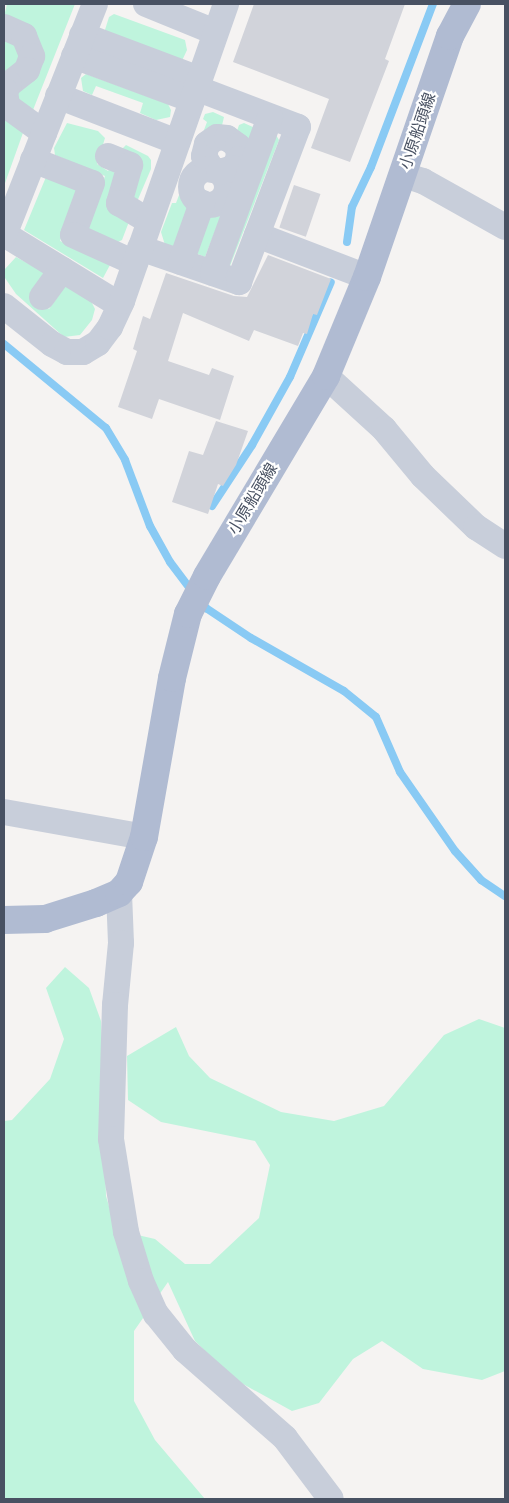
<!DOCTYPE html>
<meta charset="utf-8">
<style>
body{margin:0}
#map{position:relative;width:509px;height:1503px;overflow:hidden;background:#f5f3f2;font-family:"DM Sans","Noto Sans JP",sans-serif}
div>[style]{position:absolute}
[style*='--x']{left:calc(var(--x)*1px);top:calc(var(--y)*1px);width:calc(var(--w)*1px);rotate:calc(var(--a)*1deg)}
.green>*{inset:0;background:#bff4dd}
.stream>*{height:8px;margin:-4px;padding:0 4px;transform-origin:4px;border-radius:4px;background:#89caf4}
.building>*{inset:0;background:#d1d3da;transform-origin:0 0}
.minor>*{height:26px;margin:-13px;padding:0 13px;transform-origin:13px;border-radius:13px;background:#c8ceda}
.minor>.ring{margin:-13px;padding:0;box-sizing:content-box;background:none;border:26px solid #c8ceda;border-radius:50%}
.major>*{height:28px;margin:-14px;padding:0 14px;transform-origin:14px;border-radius:14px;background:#b0bbd2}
span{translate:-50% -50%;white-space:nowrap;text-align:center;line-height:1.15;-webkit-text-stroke:4.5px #fff;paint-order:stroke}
.street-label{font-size:16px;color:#485162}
.frame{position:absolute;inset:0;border:5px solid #485162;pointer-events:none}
</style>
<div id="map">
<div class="green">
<div style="clip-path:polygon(7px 4px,75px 4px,33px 110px,13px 98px,34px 71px,4px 17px)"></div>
<div style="clip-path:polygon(114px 14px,185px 40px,187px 50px,180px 65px,104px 33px,109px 17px)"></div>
<div style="clip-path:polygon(4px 38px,26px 51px,4px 78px)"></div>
<div style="clip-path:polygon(86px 74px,168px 104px,171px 110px,170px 117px,156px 120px,140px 113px,143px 103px,96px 86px,92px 95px,83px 91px,81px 78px)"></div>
<div style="clip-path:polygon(213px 112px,224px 117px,220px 134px,202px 166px,189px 179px,186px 188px,193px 204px,177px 248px,165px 245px,161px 232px,172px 203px,176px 203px,207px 122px,203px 119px,205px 114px)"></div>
<div style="clip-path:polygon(4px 113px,24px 130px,4px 186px)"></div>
<div style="clip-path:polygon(67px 123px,98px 131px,105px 138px,97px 164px,108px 171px,112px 166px,130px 219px,122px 240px,118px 242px,87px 228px,105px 176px,55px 155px,54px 148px)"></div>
<div style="clip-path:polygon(244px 123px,255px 128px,205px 257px,193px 252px,208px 209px,226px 202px,231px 188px,235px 137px,239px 125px)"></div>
<div style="clip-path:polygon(276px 135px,279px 140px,230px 266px,228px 265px)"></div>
<div style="clip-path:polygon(126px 145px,148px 156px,151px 160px,151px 169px,136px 204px,120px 151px)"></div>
<div style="clip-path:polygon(46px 177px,78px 190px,60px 241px,100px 257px,110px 265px,103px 278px,24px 230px)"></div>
<div style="clip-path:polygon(16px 257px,44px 272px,31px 297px,49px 309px,66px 285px,91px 301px,95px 309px,92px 320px,80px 335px,64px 337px,16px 294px,5px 278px,5px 269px)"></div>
<div style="clip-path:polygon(65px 967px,89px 988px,101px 1021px,106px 1196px,116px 1230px,155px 1239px,185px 1264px,210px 1264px,259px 1218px,270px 1165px,255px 1141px,161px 1122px,128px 1100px,127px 1056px,176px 1027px,189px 1056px,210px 1078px,281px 1112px,334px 1121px,384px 1106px,444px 1035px,479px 1019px,505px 1028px,505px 1371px,482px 1380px,423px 1369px,382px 1341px,353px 1359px,319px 1403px,292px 1411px,234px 1379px,195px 1341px,168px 1282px,134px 1331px,134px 1401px,155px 1440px,205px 1499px,4px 1499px,4px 1121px,12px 1120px,50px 1079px,64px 1039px,46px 988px)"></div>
</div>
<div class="stream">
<div style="--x:347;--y:242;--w:35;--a:-82"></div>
<div style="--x:352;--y:207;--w:44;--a:-64.6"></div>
<div style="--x:371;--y:167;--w:174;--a:-69.2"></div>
<div style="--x:4;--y:344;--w:132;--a:39.5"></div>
<div style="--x:106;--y:428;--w:37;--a:59"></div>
<div style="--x:125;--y:460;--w:71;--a:69.3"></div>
<div style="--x:150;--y:526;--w:41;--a:60.9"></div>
<div style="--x:170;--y:562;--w:38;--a:53"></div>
<div style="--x:212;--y:506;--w:73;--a:-56.7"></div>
<div style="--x:252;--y:445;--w:78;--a:-60.8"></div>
<div style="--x:290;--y:377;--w:103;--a:-66.7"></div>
<div style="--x:201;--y:601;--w:9;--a:54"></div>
<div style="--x:206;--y:608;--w:54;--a:33.7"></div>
<div style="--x:251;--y:638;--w:107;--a:29.7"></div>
<div style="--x:344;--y:691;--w:41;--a:39.1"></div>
<div style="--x:376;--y:717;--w:60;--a:66.4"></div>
<div style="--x:400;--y:772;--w:96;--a:55.2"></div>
<div style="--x:455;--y:851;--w:39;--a:48"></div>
<div style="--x:481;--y:880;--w:29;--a:34"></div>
</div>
<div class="building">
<div style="clip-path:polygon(254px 4px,405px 4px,385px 59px,389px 61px,350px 162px,311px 148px,329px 99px,233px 62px)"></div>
<div style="left:294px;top:185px;width:28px;height:45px;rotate:19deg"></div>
<div style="clip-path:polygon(268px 255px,331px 279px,317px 315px,313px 314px,307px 334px,303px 333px,298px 346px,254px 330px,249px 341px,183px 313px,168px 361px,209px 375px,212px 368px,234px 376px,220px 420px,159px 399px,152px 419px,118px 407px,137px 351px,133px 349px,143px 316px,150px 319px,166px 273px,234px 296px,247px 297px)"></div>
<div style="clip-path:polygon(216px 421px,248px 431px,236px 465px,223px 486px,218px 484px,208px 514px,172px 502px,189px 451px,203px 455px)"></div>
</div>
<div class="minor">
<div style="--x:146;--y:4;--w:74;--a:22.1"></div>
<div style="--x:4;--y:27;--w:22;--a:24"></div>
<div style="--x:24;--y:36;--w:22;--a:68"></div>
<div style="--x:32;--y:56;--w:15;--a:110"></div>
<div style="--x:27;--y:70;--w:23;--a:142"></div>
<div style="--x:9;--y:84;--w:8;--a:120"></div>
<div style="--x:5;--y:91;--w:15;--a:82"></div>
<div style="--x:7;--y:106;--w:46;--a:36.1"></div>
<div style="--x:82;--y:35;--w:125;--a:20.6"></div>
<div style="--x:74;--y:56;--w:126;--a:20.4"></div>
<div style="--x:58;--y:96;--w:128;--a:21.1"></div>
<div style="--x:108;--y:156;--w:24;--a:22"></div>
<div style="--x:130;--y:165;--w:40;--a:106"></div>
<div style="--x:119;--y:203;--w:35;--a:31"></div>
<div style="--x:33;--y:160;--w:63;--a:21.3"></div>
<div style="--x:92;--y:183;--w:55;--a:110.1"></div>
<div style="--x:73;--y:235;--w:68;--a:24.3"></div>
<div class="ring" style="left:191px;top:169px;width:10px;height:10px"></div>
<div style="--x:212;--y:170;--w:16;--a:-120"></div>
<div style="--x:204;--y:156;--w:12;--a:-76"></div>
<div style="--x:207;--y:144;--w:12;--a:-35"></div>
<div style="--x:217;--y:137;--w:10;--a:6"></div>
<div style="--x:227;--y:138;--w:14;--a:36"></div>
<div style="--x:238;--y:146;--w:13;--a:86"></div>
<div style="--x:239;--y:159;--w:11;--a:124"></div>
<div style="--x:233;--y:168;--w:14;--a:163"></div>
<div style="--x:404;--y:175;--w:20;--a:18"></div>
<div style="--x:423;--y:181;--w:94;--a:29.3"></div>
<div style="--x:4;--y:234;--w:136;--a:31.5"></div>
<div style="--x:4;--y:235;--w:248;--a:-68.5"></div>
<div style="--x:257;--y:235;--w:118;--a:20.9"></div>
<div style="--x:140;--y:248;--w:105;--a:19"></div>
<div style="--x:239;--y:282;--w:166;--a:-69.2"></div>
<div style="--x:298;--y:127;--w:109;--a:-159.1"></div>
<div style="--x:181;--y:262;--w:63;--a:-70.4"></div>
<div style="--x:213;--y:273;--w:166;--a:-69.9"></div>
<div style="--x:42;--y:297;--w:34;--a:-54"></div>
<div style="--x:4;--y:306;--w:61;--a:38.4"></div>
<div style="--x:52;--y:344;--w:17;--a:28"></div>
<div style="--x:67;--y:352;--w:16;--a:0"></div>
<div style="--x:83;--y:352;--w:17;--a:-31"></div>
<div style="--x:98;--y:343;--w:20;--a:-53"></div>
<div style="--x:110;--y:327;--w:29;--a:-65"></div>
<div style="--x:122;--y:301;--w:315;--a:-70.7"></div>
<div style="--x:326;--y:376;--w:79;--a:42.4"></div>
<div style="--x:384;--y:429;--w:61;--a:50.3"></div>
<div style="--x:423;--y:476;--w:74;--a:43.9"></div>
<div style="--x:476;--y:527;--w:35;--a:33"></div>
<div style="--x:4;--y:812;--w:142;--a:10.1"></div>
<div style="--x:119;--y:893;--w:50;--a:87.7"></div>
<div style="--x:121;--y:943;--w:62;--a:95.5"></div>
<div style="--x:115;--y:1005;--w:134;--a:91.7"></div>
<div style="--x:111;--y:1139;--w:94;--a:80.8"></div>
<div style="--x:126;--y:1232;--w:51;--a:73"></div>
<div style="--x:141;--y:1281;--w:36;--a:66"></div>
<div style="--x:156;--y:1314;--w:46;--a:51.1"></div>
<div style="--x:185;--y:1350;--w:133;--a:41.3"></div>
<div style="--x:285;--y:1438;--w:76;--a:53"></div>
</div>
<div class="major">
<div style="--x:4;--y:920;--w:41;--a:-1.4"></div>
<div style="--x:45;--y:919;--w:53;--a:-17.4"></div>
<div style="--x:96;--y:903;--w:25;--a:-23"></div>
<div style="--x:119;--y:893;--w:15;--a:-48"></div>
<div style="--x:129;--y:882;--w:47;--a:-71.6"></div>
<div style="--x:144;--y:837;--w:161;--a:-80"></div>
<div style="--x:172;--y:678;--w:66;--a:-76"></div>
<div style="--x:188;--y:614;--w:42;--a:-63.4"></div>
<div style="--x:207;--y:576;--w:233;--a:-59.2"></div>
<div style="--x:326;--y:376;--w:107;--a:-67.5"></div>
<div style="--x:367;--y:277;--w:255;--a:-71"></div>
<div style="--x:450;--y:36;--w:36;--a:-62"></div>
</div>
<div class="street-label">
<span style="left:418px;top:131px;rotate:-71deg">小原船頭線</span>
<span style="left:253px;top:499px;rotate:-59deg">小原船頭線</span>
</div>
<div class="frame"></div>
</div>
